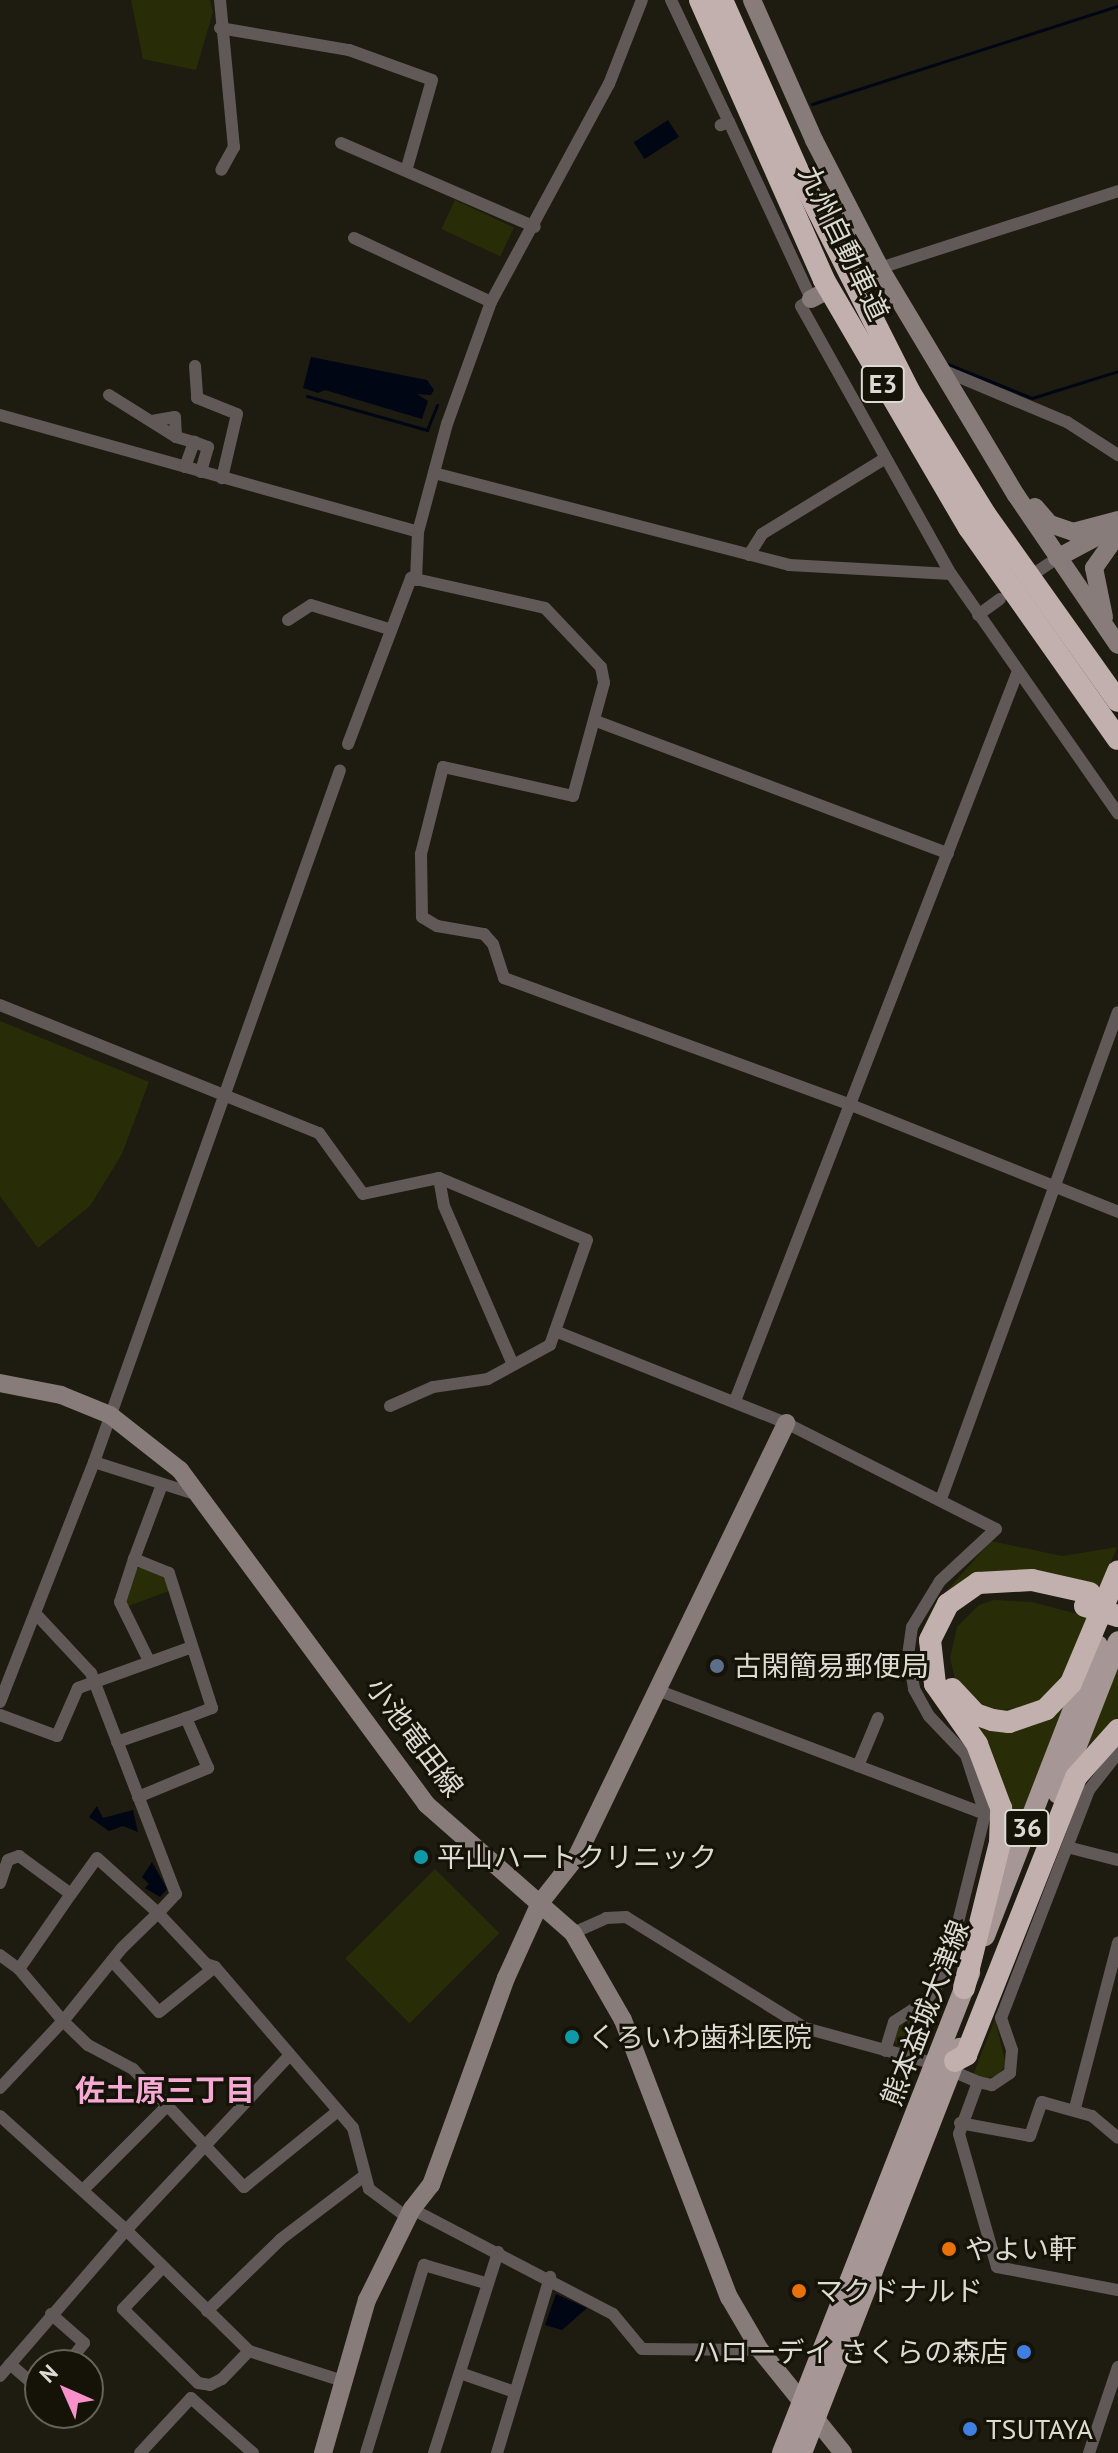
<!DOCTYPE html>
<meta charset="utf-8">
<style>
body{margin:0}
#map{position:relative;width:1118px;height:2453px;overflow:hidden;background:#1e1b10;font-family:"PT Sans","Noto Sans JP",sans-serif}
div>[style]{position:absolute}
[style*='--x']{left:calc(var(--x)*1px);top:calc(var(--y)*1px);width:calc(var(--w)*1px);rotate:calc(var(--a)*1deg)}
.green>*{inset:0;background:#292d07;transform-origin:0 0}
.water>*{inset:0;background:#000614;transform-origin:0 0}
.stream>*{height:3px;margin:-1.5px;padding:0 1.5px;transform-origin:1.5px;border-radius:1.5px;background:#000614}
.street>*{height:12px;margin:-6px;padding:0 6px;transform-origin:6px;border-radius:6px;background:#605958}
.secondary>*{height:18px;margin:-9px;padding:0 9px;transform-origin:9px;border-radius:9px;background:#887c7b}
.primary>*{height:20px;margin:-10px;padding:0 10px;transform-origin:10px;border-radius:10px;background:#a69796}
.highway>*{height:22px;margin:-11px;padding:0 11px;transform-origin:11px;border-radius:11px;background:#c2b0af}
.highway-bridge>*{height:22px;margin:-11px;padding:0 11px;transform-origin:11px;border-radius:11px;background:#c2b0af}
.dots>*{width:22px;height:22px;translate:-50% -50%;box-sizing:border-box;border:4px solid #151208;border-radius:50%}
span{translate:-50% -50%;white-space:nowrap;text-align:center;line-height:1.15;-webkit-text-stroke:6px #151208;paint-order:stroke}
.shield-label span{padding:2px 6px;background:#151208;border:2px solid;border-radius:6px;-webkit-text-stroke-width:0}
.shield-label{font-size:26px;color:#dcdad2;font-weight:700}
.street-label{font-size:28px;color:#dcdad2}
.poi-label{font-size:28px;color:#dcdad2}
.left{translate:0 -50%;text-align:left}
.right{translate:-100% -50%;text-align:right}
.neighbourhood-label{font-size:30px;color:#f4aad3;font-weight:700}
.north{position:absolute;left:24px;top:2349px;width:80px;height:80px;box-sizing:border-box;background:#151208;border:2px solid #656259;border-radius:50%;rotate:315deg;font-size:22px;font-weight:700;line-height:32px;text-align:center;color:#dcdad2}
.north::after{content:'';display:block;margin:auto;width:28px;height:36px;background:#f890cc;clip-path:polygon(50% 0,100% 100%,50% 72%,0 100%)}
</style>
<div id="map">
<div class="green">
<div style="clip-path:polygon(131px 0,210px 0,213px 12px,196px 70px,143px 59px)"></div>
<div style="left:455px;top:200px;width:65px;height:32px;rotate:25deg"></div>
<div style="clip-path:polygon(0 1021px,149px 1082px,122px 1154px,90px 1206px,38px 1248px,0 1196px)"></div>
<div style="clip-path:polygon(991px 1541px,1062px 1556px,1117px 1547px,1099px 1592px,1028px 1572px,990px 1571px,921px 1631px,935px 1604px)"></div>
<div style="clip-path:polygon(142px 1567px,164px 1575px,169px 1591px,126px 1607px,124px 1594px,135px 1569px)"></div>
<div style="clip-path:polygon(994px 1600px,1032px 1602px,1089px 1617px,1067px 1671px,1036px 1705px,998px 1711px,971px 1699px,955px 1679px,950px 1658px,957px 1627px,979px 1605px)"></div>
<div style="clip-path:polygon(1118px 1652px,1118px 1720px,1074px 1767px)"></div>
<div style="clip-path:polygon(954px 1702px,1018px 1728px,1035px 1725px,1065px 1705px,1014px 1837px,1005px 1835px)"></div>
<div style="left:435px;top:1869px;width:91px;height:127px;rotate:45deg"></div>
<div style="clip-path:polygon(944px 1987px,923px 2053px,899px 2050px,894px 2039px,901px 2023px,932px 2004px)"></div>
<div style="clip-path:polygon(995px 2019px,1006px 2065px,998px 2075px,984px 2079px,973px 2075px)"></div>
</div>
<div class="water">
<div style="left:668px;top:120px;width:20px;height:41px;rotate:57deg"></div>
<div style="clip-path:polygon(311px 357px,427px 380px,434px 390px,431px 395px,417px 394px,428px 401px,422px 419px,325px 390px,318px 393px,303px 388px)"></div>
<div style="clip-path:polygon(97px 1806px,103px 1818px,133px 1810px,138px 1832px,123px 1826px,109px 1831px,89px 1817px)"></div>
<div style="clip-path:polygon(152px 1862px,167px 1889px,160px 1897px,145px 1888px,149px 1884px,142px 1877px)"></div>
<div style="clip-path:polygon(556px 2294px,587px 2308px,562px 2330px,545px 2325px)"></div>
</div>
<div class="stream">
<div style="--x:812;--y:104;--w:321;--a:-17.8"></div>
<div style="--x:945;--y:363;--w:94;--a:21.9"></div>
<div style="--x:1032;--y:398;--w:90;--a:-17.4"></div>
<div style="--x:307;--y:396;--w:125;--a:15.8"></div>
<div style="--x:427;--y:430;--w:27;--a:-68"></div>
</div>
<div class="street">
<div style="--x:220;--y:0;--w:148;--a:84.6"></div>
<div style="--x:234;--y:147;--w:26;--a:119"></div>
<div style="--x:671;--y:0;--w:135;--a:64.6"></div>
<div style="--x:729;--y:122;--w:9;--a:159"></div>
<div style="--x:220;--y:28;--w:131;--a:9.7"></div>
<div style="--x:349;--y:50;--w:88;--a:19.9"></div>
<div style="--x:432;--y:80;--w:91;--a:105.9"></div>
<div style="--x:729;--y:122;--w:195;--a:65.1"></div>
<div style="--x:811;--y:299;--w:12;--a:145"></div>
<div style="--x:801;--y:306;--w:307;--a:60.8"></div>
<div style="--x:951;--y:574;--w:292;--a:55.1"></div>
<div style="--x:341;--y:143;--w:211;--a:23.4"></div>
<div style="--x:354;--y:238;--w:151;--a:25"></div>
<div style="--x:880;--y:268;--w:250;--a:-17.9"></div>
<div style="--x:195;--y:366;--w:32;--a:86"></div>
<div style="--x:197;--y:398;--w:43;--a:21.8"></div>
<div style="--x:237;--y:414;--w:66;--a:103.2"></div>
<div style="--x:940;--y:369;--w:138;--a:22.7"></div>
<div style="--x:1067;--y:422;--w:61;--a:32.9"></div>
<div style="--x:109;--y:395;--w:79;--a:32.1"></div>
<div style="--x:176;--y:437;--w:19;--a:16"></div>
<div style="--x:0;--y:415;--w:434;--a:15.6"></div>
<div style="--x:152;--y:421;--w:23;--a:-10"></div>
<div style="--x:175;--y:417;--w:20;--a:87"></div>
<div style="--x:185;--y:467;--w:27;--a:-70"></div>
<div style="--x:194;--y:442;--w:15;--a:20"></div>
<div style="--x:208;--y:447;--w:26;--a:106"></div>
<div style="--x:434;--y:473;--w:367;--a:14.5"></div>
<div style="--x:789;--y:565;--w:162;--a:3.2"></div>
<div style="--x:749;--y:555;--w:25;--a:-58"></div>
<div style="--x:762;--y:534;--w:145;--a:-31.5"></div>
<div style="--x:1035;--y:573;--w:27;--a:-34"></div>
<div style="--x:416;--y:580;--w:48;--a:-87.6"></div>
<div style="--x:418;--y:532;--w:112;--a:-75"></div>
<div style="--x:447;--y:424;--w:130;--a:-70.2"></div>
<div style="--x:491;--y:302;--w:248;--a:-61.6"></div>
<div style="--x:609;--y:84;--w:90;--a:-68.6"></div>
<div style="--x:978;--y:615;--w:27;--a:-36"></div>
<div style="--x:288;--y:620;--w:27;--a:-33"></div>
<div style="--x:311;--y:605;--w:82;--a:17.1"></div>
<div style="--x:596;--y:721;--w:376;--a:20.6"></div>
<div style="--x:348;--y:744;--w:178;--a:-69.2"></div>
<div style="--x:411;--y:578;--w:137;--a:12.6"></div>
<div style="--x:545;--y:608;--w:81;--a:46.5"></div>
<div style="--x:601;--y:667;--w:16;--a:79"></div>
<div style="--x:604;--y:683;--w:117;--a:105.3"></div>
<div style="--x:573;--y:796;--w:133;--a:-167.4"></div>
<div style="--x:443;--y:767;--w:90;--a:104.2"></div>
<div style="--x:421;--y:854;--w:63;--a:89.1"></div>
<div style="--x:422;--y:917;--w:17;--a:31"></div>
<div style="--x:437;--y:926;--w:48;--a:9.7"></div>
<div style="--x:484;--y:934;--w:13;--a:48"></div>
<div style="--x:493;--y:944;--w:36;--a:72"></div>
<div style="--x:504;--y:978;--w:370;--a:20.1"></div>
<div style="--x:851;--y:1105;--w:288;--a:21.8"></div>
<div style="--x:0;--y:1005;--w:344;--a:21.9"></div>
<div style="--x:319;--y:1133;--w:75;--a:54.2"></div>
<div style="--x:363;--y:1194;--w:78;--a:-11.9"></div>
<div style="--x:439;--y:1178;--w:160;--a:22.7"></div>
<div style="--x:587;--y:1240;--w:111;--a:109.4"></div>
<div style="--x:550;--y:1345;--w:71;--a:151.3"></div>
<div style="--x:488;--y:1379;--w:56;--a:171.7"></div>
<div style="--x:433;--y:1387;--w:47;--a:156.2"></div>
<div style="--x:439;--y:1178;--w:28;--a:80"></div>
<div style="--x:444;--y:1206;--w:173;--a:66.5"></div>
<div style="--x:555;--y:1331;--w:249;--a:21.7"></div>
<div style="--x:786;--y:1423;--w:235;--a:26.8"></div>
<div style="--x:996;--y:1529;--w:76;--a:137.1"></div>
<div style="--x:940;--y:1581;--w:54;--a:121.3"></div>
<div style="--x:912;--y:1627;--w:27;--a:98"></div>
<div style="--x:908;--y:1654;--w:36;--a:80"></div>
<div style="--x:914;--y:1689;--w:31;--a:61"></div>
<div style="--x:929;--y:1716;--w:54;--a:46.5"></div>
<div style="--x:966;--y:1755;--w:62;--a:72.1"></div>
<div style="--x:985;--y:1814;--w:165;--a:104"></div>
<div style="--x:945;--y:1974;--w:33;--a:125"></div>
<div style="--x:926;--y:2001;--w:38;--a:147"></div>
<div style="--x:894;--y:2022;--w:30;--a:107"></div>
<div style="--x:735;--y:1401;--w:783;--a:-68.81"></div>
<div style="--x:94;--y:1462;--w:112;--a:17.6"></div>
<div style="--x:941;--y:1499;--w:518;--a:-70.03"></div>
<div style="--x:134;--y:1559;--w:45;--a:108"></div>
<div style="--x:120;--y:1602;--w:66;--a:63.8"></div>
<div style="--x:35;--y:1613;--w:82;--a:47"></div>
<div style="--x:91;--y:1673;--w:237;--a:69"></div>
<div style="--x:176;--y:1894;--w:26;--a:133"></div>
<div style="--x:158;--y:1913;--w:70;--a:46.7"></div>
<div style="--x:206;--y:1964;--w:9;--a:18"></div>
<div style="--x:215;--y:1967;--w:212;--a:49.4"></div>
<div style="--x:353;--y:2128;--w:63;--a:75.3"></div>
<div style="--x:369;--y:2189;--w:49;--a:36.6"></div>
<div style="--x:657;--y:1690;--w:351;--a:20.7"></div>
<div style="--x:0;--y:1702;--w:258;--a:-68.6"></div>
<div style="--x:94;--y:1462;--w:734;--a:-70.43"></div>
<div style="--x:0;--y:1715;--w:61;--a:20.2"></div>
<div style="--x:57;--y:1736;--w:52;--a:-66.4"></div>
<div style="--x:78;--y:1688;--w:121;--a:-19.8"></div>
<div style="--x:117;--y:1742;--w:73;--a:-19.2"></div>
<div style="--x:1118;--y:1753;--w:47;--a:128.1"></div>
<div style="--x:1089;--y:1790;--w:244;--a:111.1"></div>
<div style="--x:1001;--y:2018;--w:34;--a:71"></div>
<div style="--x:1012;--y:2050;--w:23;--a:95"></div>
<div style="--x:1010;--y:2073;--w:22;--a:146"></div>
<div style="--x:992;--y:2085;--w:14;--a:-168"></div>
<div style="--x:978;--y:2082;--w:55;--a:110.1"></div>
<div style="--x:959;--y:2134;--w:138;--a:74.1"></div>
<div style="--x:997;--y:2267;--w:123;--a:10.8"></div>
<div style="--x:858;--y:1766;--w:52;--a:-67.4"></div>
<div style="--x:138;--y:1797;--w:76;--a:-22.5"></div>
<div style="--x:208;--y:1768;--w:55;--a:-113.7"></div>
<div style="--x:186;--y:1718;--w:28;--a:-21"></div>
<div style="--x:212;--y:1708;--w:142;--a:-107.7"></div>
<div style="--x:169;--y:1573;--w:38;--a:-158"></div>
<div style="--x:134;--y:1559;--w:77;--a:-69.4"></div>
<div style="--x:1067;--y:1847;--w:53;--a:14.3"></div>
<div style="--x:0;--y:1883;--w:24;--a:-71"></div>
<div style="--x:8;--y:1860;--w:12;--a:-20"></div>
<div style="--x:19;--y:1856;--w:64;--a:36.2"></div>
<div style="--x:71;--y:1894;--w:44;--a:-54.2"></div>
<div style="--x:97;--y:1858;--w:82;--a:42"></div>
<div style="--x:158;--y:1913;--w:50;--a:135.8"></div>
<div style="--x:122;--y:1948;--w:94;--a:128.9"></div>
<div style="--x:63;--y:2021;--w:68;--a:-130.2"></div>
<div style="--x:19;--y:1969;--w:24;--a:-144"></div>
<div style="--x:573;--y:1933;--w:36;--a:-24"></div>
<div style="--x:606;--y:1918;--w:20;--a:-3"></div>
<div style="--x:626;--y:1917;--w:211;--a:31.8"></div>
<div style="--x:805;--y:2028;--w:136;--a:15.4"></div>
<div style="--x:936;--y:2064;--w:46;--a:23.2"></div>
<div style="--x:112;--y:1961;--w:69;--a:47.3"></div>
<div style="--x:159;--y:2012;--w:72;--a:-38.8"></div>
<div style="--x:19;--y:1969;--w:91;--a:-55.3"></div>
<div style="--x:288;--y:2057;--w:237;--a:133.1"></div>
<div style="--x:126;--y:2230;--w:173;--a:44.5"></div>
<div style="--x:249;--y:2351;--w:102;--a:17.7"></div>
<div style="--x:0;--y:2088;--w:92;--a:-46.8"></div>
<div style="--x:63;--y:2021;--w:35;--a:44"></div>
<div style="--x:88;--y:2045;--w:51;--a:28.1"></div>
<div style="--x:133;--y:2069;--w:162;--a:46.8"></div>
<div style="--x:244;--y:2187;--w:121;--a:-39"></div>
<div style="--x:1075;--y:2108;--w:171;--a:-75.4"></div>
<div style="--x:0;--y:2116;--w:170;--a:42.1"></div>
<div style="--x:126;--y:2230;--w:193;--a:130.8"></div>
<div style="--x:960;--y:2123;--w:71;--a:10.5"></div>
<div style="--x:1030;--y:2136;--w:36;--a:-71"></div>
<div style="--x:1042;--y:2102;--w:52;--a:15.6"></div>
<div style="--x:1092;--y:2116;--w:34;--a:40"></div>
<div style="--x:84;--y:2189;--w:117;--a:-45"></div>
<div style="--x:412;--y:2209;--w:227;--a:27.6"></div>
<div style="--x:613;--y:2314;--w:45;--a:50.4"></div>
<div style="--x:642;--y:2349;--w:118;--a:0.5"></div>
<div style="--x:163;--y:2267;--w:58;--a:133.6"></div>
<div style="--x:123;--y:2309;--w:105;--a:44.6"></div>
<div style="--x:198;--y:2383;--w:12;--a:9"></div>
<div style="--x:210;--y:2385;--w:13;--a:-27"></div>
<div style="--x:222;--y:2379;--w:39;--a:-46"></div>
<div style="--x:207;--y:2311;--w:103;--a:-44.2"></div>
<div style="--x:281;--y:2239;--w:104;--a:-37.2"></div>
<div style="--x:51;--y:2314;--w:44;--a:41.3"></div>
<div style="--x:84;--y:2343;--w:28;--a:128"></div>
<div style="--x:10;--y:2364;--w:40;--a:41"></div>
<div style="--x:460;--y:2373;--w:58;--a:19.1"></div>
<div style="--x:140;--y:2453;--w:75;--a:-47.2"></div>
<div style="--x:191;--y:2398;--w:83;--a:41.6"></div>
<div style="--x:366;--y:2453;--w:197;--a:-72.9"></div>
<div style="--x:424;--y:2265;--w:64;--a:16.4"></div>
<div style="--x:434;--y:2453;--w:211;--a:-72.3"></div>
<div style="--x:497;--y:2453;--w:184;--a:-73.2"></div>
<div style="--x:1089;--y:2453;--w:91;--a:-71.4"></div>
</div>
<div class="secondary">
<div style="--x:752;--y:0;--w:153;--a:66.1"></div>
<div style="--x:814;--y:140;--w:144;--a:62.7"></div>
<div style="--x:880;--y:268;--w:265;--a:59.1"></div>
<div style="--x:1016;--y:495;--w:181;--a:55.8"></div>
<div style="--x:811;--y:299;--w:11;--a:-27"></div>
<div style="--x:1035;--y:507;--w:23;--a:49"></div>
<div style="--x:1050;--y:524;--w:24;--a:19"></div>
<div style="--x:1073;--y:532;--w:47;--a:-14.9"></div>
<div style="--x:1057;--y:558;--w:53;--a:-28"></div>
<div style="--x:1104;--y:617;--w:50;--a:-101.5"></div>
<div style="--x:1094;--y:568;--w:42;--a:-54.8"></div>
<div style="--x:0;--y:1383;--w:62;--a:11.1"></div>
<div style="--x:61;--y:1395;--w:53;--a:22.2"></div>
<div style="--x:110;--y:1415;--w:89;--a:38.2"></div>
<div style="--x:180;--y:1470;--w:415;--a:53.6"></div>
<div style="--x:426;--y:1804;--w:196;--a:41.3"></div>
<div style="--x:573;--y:1933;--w:100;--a:60.1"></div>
<div style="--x:623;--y:2020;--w:297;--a:69.1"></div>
<div style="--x:729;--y:2297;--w:61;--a:59.7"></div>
<div style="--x:760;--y:2350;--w:132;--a:51.1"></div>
<div style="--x:323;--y:2453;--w:159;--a:-74"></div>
<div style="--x:367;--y:2300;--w:102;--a:-63.7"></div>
<div style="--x:412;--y:2209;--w:31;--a:-52"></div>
<div style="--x:431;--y:2185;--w:220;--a:-70.1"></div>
<div style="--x:506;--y:1978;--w:82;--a:-65.6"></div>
<div style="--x:540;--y:1903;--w:60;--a:-51.8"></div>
<div style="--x:577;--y:1856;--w:481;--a:-64.2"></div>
</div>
<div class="primary">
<div style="--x:1058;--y:1794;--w:164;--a:-68.6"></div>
<div style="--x:985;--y:1936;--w:312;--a:-68.8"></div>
<div style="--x:782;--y:2453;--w:516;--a:-68.61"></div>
<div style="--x:802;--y:2453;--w:435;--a:-68.7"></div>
</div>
<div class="highway">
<div style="--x:700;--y:0;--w:306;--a:66.1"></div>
<div style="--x:824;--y:280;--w:287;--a:59.7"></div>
<div style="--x:969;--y:528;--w:258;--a:54.8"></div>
<div style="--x:722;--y:0;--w:192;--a:66"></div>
<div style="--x:800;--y:175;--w:242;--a:63.2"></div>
<div style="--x:909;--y:391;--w:145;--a:58.3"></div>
<div style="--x:985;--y:514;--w:229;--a:54.6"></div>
<div style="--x:952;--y:1689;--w:34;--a:47"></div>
<div style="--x:975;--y:1714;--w:18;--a:19"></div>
<div style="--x:992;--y:1720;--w:17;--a:7"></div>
<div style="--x:1009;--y:1722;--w:39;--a:-19"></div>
<div style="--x:1046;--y:1709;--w:36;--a:-46"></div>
<div style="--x:1071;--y:1683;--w:121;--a:-67.2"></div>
<div style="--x:964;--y:1988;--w:149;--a:-76.1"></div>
<div style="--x:1000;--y:1843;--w:35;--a:-88"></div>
<div style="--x:1001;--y:1808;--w:68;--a:-110.6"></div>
<div style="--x:977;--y:1744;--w:73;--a:-125"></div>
<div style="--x:935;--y:1684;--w:44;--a:-96.5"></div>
<div style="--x:930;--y:1640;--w:40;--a:-63.4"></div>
<div style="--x:948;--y:1604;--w:37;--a:-35"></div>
<div style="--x:978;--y:1583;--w:54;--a:-3.2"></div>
<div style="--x:1032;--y:1580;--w:59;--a:12.6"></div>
<div style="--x:955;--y:2061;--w:13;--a:-29"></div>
<div style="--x:966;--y:2055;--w:299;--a:-68.4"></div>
<div style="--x:1076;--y:1777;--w:63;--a:-48.2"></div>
</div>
<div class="highway-bridge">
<div style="--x:1085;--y:1606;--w:34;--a:17"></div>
</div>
<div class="dots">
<div style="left:717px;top:1666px;background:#5c6f8a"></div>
<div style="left:421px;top:1857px;background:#0f9aa8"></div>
<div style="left:572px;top:2037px;background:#0f9aa8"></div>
<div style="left:949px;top:2249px;background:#e8710a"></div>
<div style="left:799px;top:2291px;background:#e8710a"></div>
<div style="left:1024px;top:2352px;background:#3f7fe0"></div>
<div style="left:970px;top:2429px;background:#3f7fe0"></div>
</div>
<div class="shield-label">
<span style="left:883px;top:384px">E3</span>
<span style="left:1027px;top:1828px">36</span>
</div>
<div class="street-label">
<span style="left:844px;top:243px;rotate:64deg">九州自動車道</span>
<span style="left:415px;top:1737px;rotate:53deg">小池竜田線</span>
<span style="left:925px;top:2013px;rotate:-69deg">熊本益城大津線</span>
</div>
<div class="poi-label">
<span class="left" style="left:733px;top:1666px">古閑簡易郵便局</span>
<span class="left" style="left:437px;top:1857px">平山ハートクリニック</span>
<span class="left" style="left:588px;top:2037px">くろいわ歯科医院</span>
<span class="left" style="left:965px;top:2249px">やよい軒</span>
<span class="left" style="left:815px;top:2291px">マクドナルド</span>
<span class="right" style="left:1008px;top:2352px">ハローデイ さくらの森店</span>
<span class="left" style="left:986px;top:2429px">TSUTAYA</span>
</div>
<div class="neighbourhood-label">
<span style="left:165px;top:2090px">佐土原三丁目</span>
</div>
<div class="north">N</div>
</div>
